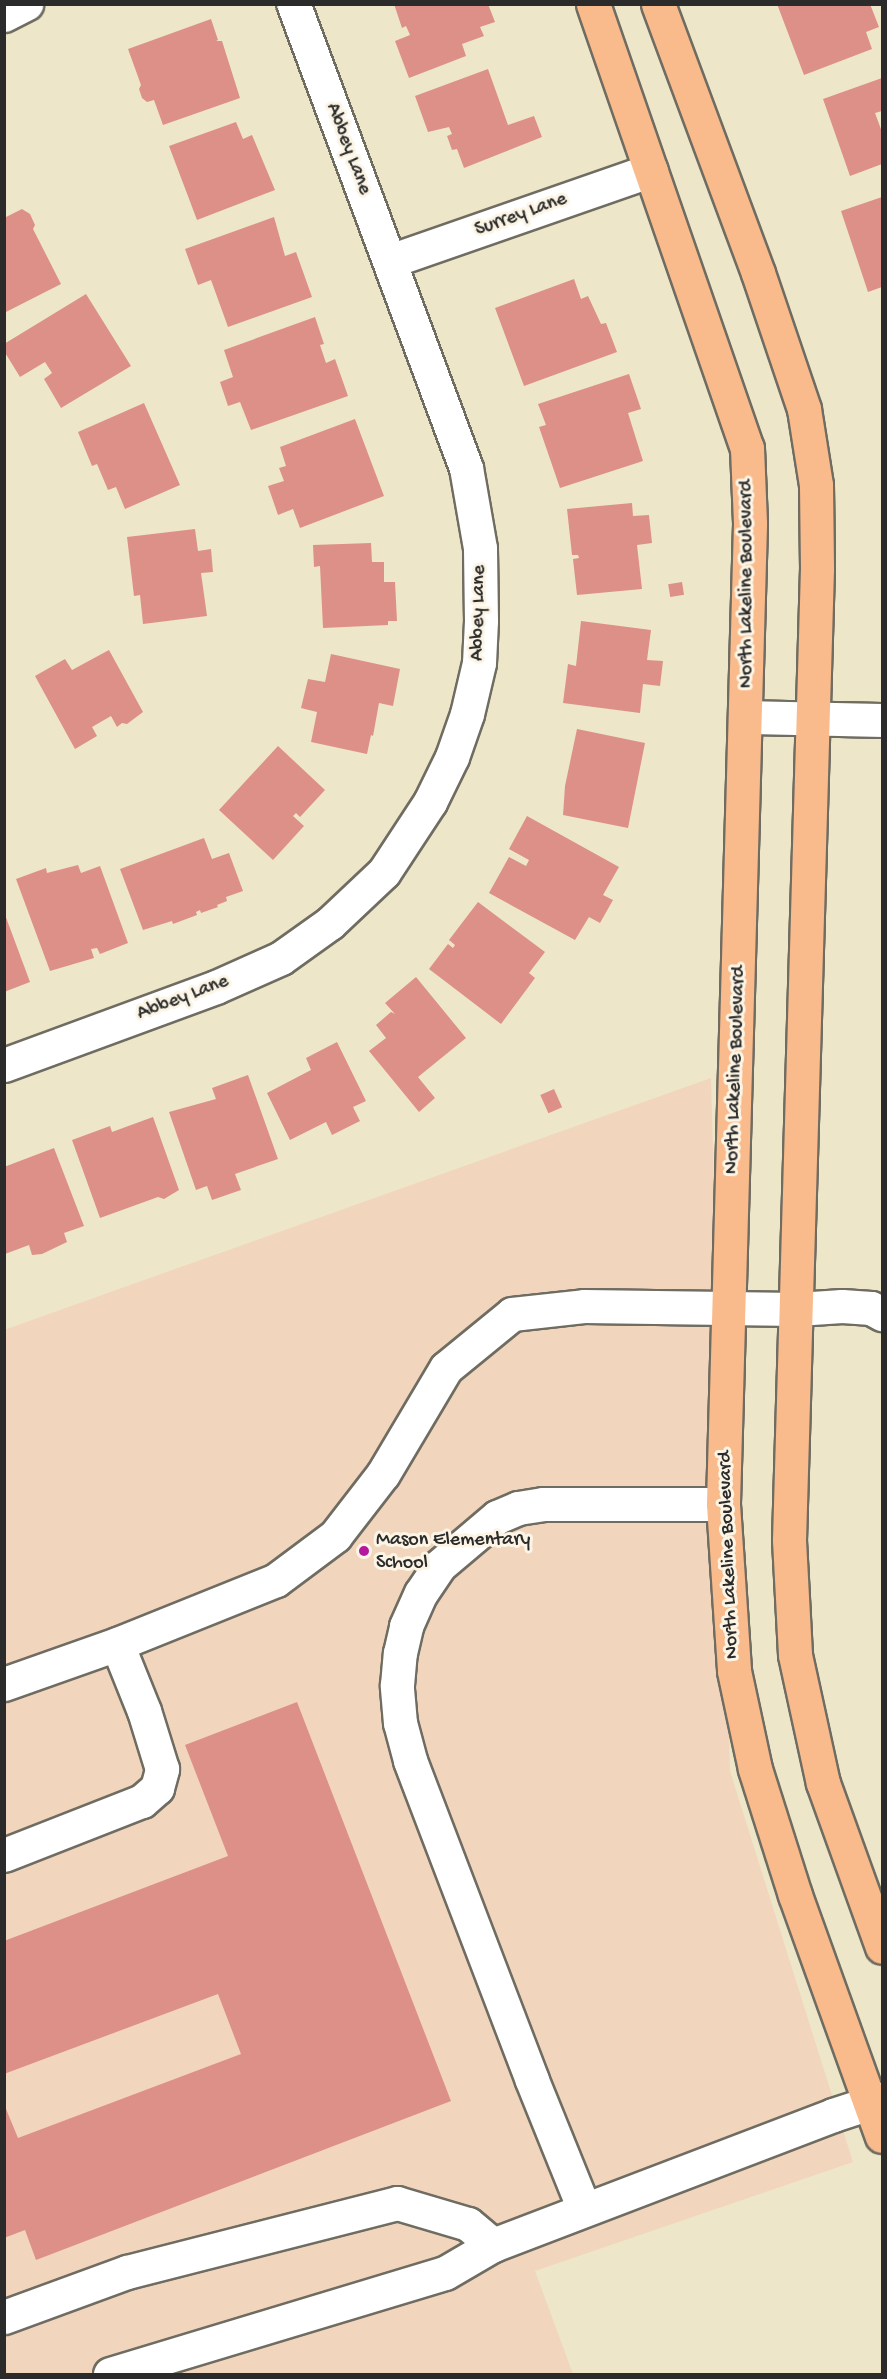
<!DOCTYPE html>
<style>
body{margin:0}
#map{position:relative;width:887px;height:2379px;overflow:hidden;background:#eee6c8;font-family:"Gochi Hand",sans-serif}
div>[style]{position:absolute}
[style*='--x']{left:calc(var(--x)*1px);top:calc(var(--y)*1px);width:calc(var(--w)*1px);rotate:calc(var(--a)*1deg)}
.built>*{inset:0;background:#f2d5bd}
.building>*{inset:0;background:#dd9088;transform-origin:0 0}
.roads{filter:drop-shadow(2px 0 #6f6c62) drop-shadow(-2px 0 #6f6c62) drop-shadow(0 2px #6f6c62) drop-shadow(0 -2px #6f6c62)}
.minor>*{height:33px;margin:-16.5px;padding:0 16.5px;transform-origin:16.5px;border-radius:16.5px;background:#fff}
.major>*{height:33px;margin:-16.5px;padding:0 16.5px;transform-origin:16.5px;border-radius:16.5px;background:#fabb8c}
.dots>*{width:16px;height:16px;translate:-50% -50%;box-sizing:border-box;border:3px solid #fcf5e5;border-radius:50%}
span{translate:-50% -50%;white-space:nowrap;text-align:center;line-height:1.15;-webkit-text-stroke:6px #fcf5e5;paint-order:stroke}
.street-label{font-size:20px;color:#2b2b2b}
.poi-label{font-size:20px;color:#2b2b2b}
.left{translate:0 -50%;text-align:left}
.frame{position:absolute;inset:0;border:6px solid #2b2b2b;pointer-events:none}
</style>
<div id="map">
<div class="built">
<div style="clip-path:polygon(711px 1078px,730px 1771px,853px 2162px,535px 2271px,573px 2374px,5px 2374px,4px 1330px)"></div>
</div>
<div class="building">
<div style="clip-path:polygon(394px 4px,488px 4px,495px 22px,480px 27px,484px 36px,462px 44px,466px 56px,409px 78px,395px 41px,410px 35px,406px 26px,402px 28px)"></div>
<div style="clip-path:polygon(777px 4px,870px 4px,879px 27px,866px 32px,872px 49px,804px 75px)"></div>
<div style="clip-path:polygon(211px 19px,218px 40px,216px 41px,222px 41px,240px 98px,163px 125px,154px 100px,147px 102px,142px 98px,139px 89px,141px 85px,128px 49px)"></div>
<div style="clip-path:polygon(488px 69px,508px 125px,534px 116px,542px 137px,464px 168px,457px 149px,452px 150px,447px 136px,452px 134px,449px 127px,428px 132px,415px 96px)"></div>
<div style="clip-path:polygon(882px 78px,882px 111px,875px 113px,882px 132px,882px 164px,850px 176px,823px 99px)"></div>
<div style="clip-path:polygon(236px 122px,243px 139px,252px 135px,275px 190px,197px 220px,169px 146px)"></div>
<div style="clip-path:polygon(882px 197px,882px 287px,868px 292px,841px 211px)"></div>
<div style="clip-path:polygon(22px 209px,30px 214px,35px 225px,33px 229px,61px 284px,4px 313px,4px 218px)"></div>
<div style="clip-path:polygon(274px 217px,285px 256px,296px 252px,312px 297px,228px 327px,211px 280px,198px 285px,185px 249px)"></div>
<div style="clip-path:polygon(574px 279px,581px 299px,588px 296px,601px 324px,606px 323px,617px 352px,524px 386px,495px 308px)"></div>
<div style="clip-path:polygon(86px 294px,131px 366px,61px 408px,44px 379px,52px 373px,45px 362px,20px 377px,4px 351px,4px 344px)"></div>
<div style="clip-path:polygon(315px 317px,324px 344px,320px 345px,326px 363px,335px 359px,348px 396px,251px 430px,240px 402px,228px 406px,220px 382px,233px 377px,224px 350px)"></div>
<div style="clip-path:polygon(629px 374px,641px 409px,628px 413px,643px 461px,560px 488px,539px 427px,546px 425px,538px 404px)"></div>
<div style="clip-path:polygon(144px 403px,180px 485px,125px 509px,116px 487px,108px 490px,97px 464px,92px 466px,78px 432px)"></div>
<div style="clip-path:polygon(355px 419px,384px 496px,300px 528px,293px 509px,278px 515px,268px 486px,284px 481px,279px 468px,286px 466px,280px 447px)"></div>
<div style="clip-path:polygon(632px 503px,633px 516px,649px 515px,652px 543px,637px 545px,642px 589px,577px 595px,573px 559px,579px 558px,578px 555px,572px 555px,567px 509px)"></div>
<div style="clip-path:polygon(195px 529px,198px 551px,211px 549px,213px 572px,201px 573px,207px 616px,143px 624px,140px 595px,134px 596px,127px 537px)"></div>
<div style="clip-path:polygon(371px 543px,372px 562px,384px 562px,384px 582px,395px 582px,397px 621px,388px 621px,388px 625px,323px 628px,320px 566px,314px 567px,313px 545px)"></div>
<div style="left:682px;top:582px;width:13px;height:14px;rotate:81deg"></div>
<div style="clip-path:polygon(581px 621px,651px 630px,647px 660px,663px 661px,660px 686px,643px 684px,640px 713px,563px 703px,568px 664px,576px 666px)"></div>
<div style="clip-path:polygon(109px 650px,143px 712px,127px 724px,122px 723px,117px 727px,111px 716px,92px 727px,97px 736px,75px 749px,35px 676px,65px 659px,72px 670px)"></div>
<div style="clip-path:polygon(331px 654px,400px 669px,393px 706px,379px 703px,373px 736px,371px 735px,367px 754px,311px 742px,317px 712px,301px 708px,308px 679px,325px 682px)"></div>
<div style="clip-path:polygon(577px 729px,645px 743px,628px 828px,563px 815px,565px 786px)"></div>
<div style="clip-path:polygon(278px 746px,325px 790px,300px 817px,296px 813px,293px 816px,304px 826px,273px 860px,219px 810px)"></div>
<div style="clip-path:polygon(527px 816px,619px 867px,603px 895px,613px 900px,600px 923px,589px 917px,575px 940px,489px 893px,509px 857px,526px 866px,529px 860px,509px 849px)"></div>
<div style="clip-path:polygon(204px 838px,212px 859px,229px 853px,243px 891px,226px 897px,227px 901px,217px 905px,218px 907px,201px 913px,200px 910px,196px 912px,197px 915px,173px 924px,172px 921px,143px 930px,120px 869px)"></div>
<div style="clip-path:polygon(78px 865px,81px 873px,100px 866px,128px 943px,100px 954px,97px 948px,91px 949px,94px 958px,50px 971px,16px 879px,46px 868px,47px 873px)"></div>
<div style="clip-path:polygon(478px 902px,545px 952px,529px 973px,535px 978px,501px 1024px,429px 969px,448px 944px,453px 948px,455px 945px,449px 940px)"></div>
<div style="clip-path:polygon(4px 912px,30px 982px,4px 992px)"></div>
<div style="clip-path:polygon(416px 977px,466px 1038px,418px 1077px,435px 1098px,419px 1112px,369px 1051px,386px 1038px,376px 1025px,391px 1012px,395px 1014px,385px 1003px)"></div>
<div style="clip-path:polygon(337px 1042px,366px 1101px,353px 1107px,360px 1121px,332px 1135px,326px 1122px,290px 1140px,267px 1093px,311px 1070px,306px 1058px)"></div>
<div style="clip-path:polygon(248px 1075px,278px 1159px,235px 1174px,241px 1190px,212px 1200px,207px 1186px,196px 1190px,169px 1112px,216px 1099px,212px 1088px)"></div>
<div style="left:554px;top:1089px;width:20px;height:15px;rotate:66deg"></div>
<div style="clip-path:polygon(153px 1117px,179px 1190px,164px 1199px,158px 1197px,100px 1218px,72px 1140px,110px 1126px,112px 1132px)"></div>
<div style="clip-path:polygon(54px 1148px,84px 1226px,64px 1233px,67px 1242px,42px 1254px,32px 1255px,29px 1245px,5px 1254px,4px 1167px)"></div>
<div style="clip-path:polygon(297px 1702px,451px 2101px,36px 2260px,25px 2230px,4px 2238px,4px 2104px,18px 2138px,241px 2054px,218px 1994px,4px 2074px,4px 1941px,228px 1856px,185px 1745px)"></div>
</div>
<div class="roads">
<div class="minor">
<div style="--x:4;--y:15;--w:25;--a:-27"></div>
<div style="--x:390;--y:261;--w:276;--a:-19.2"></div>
<div style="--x:746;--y:717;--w:136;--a:1.3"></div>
<div style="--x:4;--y:1065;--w:226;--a:-20.2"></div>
<div style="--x:216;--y:987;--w:71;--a:-24"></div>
<div style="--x:281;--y:958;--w:60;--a:-35.5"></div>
<div style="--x:330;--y:923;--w:74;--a:-43.4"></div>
<div style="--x:384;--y:872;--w:84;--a:-56.7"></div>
<div style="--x:430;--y:802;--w:50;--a:-63.9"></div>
<div style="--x:452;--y:757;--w:46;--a:-70.8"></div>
<div style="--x:467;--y:714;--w:52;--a:-76.8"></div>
<div style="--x:479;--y:663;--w:42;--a:-87.3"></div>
<div style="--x:481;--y:621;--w:73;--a:-90.8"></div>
<div style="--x:480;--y:548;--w:81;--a:-99.9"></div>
<div style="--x:466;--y:468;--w:495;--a:-110.4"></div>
<div style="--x:4;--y:1684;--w:120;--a:-19.5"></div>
<div style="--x:117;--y:1644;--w:171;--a:-21.9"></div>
<div style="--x:276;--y:1580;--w:74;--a:-36.7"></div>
<div style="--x:335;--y:1536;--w:78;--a:-52.3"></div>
<div style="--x:383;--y:1474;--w:123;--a:-59.3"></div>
<div style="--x:446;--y:1368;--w:85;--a:-39.3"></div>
<div style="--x:512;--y:1314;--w:72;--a:-6.3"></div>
<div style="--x:584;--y:1306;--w:213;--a:0.8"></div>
<div style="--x:797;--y:1309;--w:45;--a:-3.8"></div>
<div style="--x:842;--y:1306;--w:29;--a:4"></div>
<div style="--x:871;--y:1308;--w:13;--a:29"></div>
<div style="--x:4;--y:1855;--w:148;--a:-21.4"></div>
<div style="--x:142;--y:1801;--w:20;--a:-41"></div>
<div style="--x:157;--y:1788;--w:20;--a:-75"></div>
<div style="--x:162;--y:1769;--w:61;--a:-107.2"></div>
<div style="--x:144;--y:1711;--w:72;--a:-111.9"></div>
<div style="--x:584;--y:2209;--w:139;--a:-112"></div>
<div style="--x:532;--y:2080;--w:342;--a:-110.9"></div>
<div style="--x:410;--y:1760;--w:38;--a:-105"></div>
<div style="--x:400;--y:1723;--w:38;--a:-95"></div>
<div style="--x:397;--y:1685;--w:32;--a:-85"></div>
<div style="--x:400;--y:1653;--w:28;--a:-77"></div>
<div style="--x:406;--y:1626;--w:36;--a:-66"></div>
<div style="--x:421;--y:1593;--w:32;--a:-56"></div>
<div style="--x:439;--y:1566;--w:76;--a:-40.2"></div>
<div style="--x:497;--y:1517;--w:23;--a:-23"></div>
<div style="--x:518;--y:1508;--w:25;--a:-9"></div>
<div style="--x:543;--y:1504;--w:180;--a:0"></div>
<div style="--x:4;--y:2317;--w:131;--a:-20.1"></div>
<div style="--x:127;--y:2272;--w:279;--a:-14.3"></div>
<div style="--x:397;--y:2203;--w:74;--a:16.5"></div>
<div style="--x:468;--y:2224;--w:33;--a:40"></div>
<div style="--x:110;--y:2374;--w:350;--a:-16.8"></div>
<div style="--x:445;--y:2273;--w:56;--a:-30.3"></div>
<div style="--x:493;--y:2245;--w:364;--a:-20.9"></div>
<div style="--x:833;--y:2115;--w:52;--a:-18.1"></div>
</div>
<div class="major">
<div style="--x:593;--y:4;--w:470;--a:70.9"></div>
<div style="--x:747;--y:448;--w:76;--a:87.7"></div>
<div style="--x:750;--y:524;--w:980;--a:91.58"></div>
<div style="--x:723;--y:1504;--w:167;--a:86.2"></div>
<div style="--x:734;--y:1671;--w:100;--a:77.9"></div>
<div style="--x:755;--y:1769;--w:132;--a:72.4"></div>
<div style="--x:795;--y:1895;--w:256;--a:70.2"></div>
<div style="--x:658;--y:4;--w:287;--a:69.6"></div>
<div style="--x:758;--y:273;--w:144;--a:71.3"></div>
<div style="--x:804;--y:409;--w:77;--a:81"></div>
<div style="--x:816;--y:485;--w:83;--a:89.3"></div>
<div style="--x:817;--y:568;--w:972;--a:91.65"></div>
<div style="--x:789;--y:1540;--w:115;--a:87"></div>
<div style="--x:795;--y:1655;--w:131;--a:77.7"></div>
<div style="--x:823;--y:1783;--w:174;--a:70.2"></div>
</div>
</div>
<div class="dots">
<div style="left:364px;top:1551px;background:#b5179e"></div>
</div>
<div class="street-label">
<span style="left:348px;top:149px;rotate:69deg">Abbey Lane</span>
<span style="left:521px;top:215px;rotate:-20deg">Surrey Lane</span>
<span style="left:747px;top:584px;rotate:-90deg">North Lakeline Boulevard</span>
<span style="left:479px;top:613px;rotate:-89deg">Abbey Lane</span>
<span style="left:183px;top:998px;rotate:-21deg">Abbey Lane</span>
<span style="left:736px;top:1070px;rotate:-88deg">North Lakeline Boulevard</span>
<span style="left:729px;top:1555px;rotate:-92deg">North Lakeline Boulevard</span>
</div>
<div class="poi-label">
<span class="left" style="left:376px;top:1552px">Mason Elementary<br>School</span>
</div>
<div class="frame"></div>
</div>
